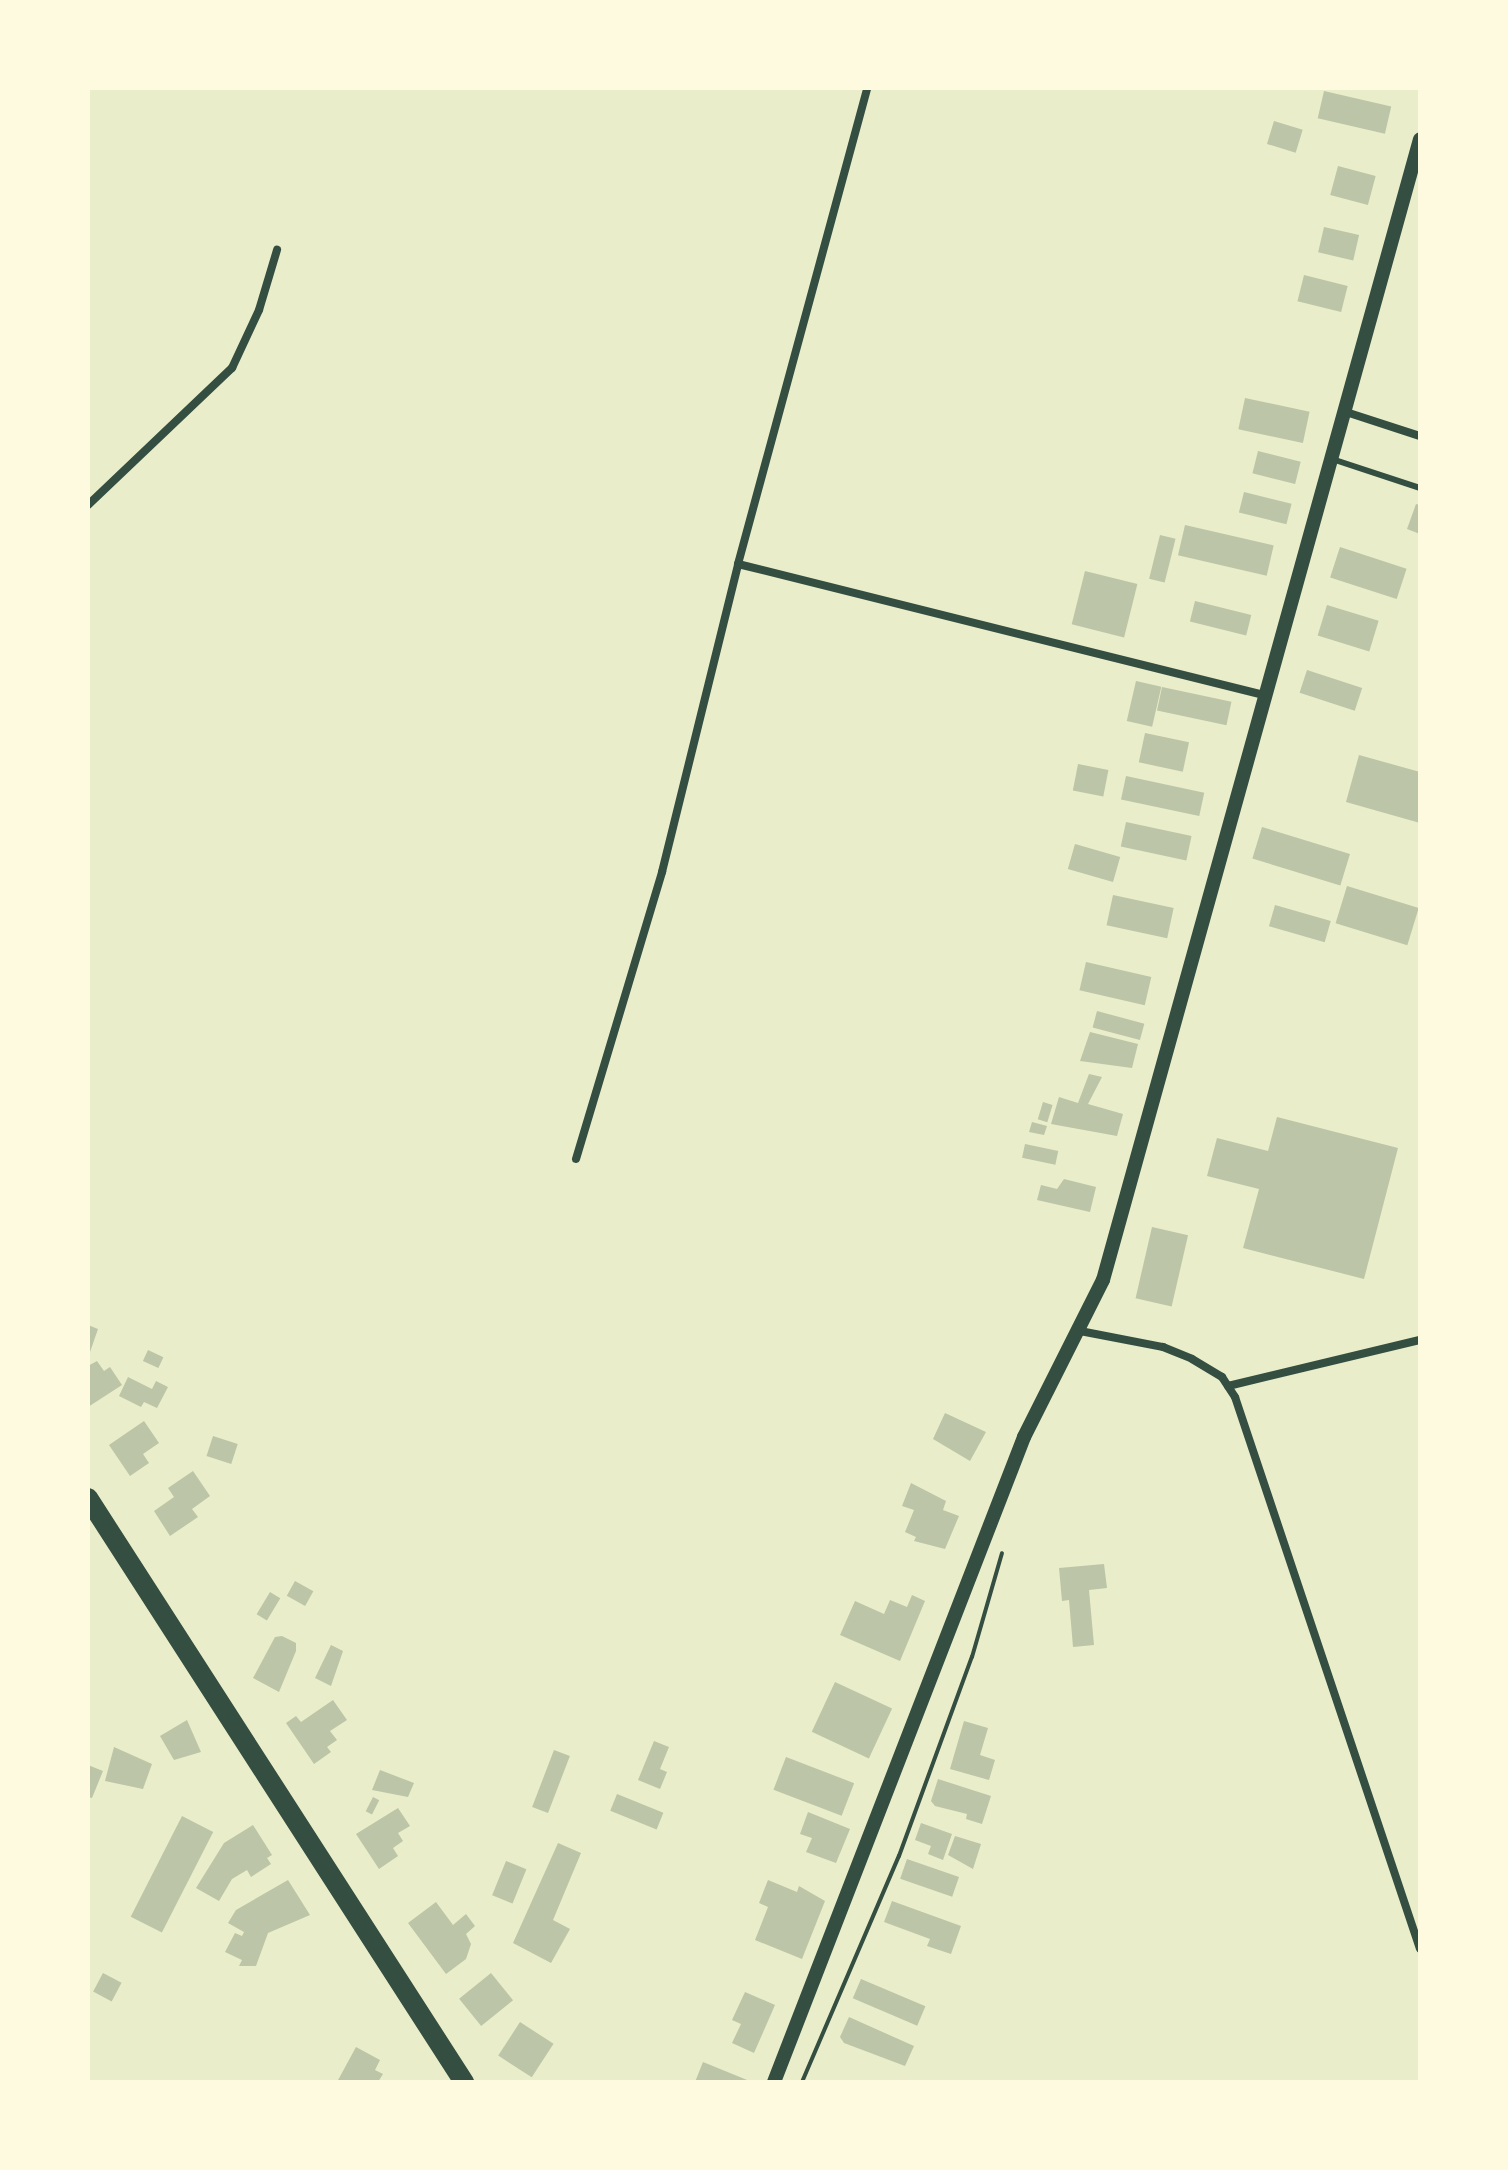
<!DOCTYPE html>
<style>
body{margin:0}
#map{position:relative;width:1508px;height:2170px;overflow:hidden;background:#e9edc9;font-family:"Space Grotesk",sans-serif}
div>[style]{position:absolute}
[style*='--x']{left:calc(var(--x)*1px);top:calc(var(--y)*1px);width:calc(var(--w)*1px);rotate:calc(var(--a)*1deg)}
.building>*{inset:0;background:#bcc5a7;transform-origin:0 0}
.path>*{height:4px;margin:-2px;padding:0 2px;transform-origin:2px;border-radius:2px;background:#344e41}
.service>*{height:6px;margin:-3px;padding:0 3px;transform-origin:3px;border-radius:3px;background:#344e41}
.minor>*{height:8px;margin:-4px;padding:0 4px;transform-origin:4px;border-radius:4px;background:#344e41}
.tertiary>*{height:14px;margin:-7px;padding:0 7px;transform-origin:7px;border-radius:7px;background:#344e41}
.primary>*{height:20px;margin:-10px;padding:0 10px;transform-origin:10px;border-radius:10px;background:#344e41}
span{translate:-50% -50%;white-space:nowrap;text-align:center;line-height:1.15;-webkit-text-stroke:6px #fefae0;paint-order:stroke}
.frame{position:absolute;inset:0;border:90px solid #fefae0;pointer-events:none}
</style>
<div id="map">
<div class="building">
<div style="left:1324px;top:91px;width:69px;height:28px;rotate:13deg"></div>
<div style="left:1274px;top:121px;width:30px;height:24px;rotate:17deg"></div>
<div style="left:1338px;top:166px;width:39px;height:30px;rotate:15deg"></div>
<div style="left:1324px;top:227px;width:36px;height:26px;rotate:13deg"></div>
<div style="left:1304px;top:275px;width:45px;height:27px;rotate:14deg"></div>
<div style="left:1245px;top:398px;width:66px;height:32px;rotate:12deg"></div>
<div style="left:1258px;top:451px;width:44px;height:23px;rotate:14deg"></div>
<div style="left:1244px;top:492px;width:49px;height:21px;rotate:14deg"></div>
<div style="clip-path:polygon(1416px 504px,1420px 505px,1420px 534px,1407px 529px)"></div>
<div style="left:1185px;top:525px;width:91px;height:31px;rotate:13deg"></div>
<div style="left:1160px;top:535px;width:16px;height:45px;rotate:14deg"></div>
<div style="left:1340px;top:547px;width:70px;height:32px;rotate:18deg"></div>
<div style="left:1085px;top:571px;width:54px;height:55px;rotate:14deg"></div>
<div style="left:1195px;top:601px;width:58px;height:21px;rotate:14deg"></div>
<div style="left:1327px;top:605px;width:54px;height:32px;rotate:17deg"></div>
<div style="left:1307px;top:670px;width:58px;height:24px;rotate:18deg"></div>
<div style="left:1136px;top:681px;width:26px;height:41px;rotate:13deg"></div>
<div style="left:1162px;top:687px;width:71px;height:24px;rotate:12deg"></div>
<div style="left:1145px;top:733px;width:45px;height:30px;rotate:12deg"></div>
<div style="clip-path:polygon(1359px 755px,1420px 772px,1420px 823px,1346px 802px)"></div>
<div style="left:1078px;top:764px;width:31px;height:27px;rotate:11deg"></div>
<div style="left:1126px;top:776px;width:80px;height:24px;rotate:12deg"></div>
<div style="left:1126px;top:822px;width:67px;height:25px;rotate:12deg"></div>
<div style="left:1262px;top:827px;width:92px;height:33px;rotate:17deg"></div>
<div style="left:1075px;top:844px;width:47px;height:26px;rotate:16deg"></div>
<div style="left:1347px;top:886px;width:75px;height:39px;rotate:17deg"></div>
<div style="left:1113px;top:895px;width:62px;height:31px;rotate:12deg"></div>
<div style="left:1275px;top:905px;width:58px;height:22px;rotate:16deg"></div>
<div style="left:1086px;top:962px;width:67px;height:29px;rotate:13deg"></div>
<div style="left:1097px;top:1011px;width:49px;height:17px;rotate:15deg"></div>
<div style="clip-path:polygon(1090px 1032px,1138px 1044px,1132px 1068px,1080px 1061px)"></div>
<div style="clip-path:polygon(1089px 1074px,1102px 1077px,1088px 1104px,1123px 1114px,1117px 1136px,1051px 1124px,1059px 1097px,1078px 1103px)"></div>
<div style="left:1043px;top:1102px;width:10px;height:18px;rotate:17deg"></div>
<div style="clip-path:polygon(1277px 1117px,1398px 1148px,1364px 1279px,1243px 1248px,1259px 1189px,1207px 1176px,1217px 1138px,1268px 1151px)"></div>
<div style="clip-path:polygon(1032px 1122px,1047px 1126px,1044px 1135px,1029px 1132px)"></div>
<div style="left:1025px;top:1144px;width:34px;height:14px;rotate:12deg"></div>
<div style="clip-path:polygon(1064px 1179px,1096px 1187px,1090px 1212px,1037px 1200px,1041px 1185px,1057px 1189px)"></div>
<div style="left:1152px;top:1227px;width:37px;height:73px;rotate:13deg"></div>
<div style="clip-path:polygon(88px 1325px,98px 1329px,90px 1352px,88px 1351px)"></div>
<div style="left:148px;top:1350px;width:17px;height:12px;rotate:25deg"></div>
<div style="clip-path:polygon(97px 1361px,104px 1371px,110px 1367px,122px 1385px,88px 1407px,88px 1366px)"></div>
<div style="clip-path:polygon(128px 1377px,152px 1389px,156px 1381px,168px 1387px,157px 1408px,144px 1402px,141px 1407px,119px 1396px)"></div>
<div style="clip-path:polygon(945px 1413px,986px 1432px,970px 1461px,933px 1439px)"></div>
<div style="clip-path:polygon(144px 1421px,159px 1443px,143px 1454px,149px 1463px,130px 1476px,109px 1445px)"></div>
<div style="left:213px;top:1436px;width:26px;height:21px;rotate:18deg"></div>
<div style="clip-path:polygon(193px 1471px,210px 1496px,192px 1509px,198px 1517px,170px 1536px,154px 1511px,174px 1497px,168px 1488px)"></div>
<div style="clip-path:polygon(911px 1483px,946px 1501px,943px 1510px,959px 1516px,945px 1549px,914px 1541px,916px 1537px,905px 1532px,914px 1510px,902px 1506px)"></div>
<div style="clip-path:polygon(1104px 1564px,1107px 1588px,1089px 1590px,1094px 1645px,1073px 1647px,1069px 1600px,1062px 1601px,1059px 1568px)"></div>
<div style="left:295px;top:1581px;width:21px;height:17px;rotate:29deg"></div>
<div style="left:270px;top:1592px;width:12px;height:26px;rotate:31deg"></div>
<div style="clip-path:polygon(912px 1595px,925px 1601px,900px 1661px,840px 1635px,855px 1601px,884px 1614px,890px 1600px,907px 1607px)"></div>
<div style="clip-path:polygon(282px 1636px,296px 1643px,296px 1651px,279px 1692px,253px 1678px,275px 1637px)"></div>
<div style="clip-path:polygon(331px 1645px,343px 1651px,331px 1686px,315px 1678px)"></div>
<div style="left:835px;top:1682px;width:63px;height:55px;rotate:25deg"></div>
<div style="clip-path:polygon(333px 1700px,347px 1720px,330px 1731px,337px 1740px,327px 1747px,331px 1752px,314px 1764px,286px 1723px,296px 1716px,301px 1722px)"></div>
<div style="clip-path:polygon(187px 1720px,201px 1752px,174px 1760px,160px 1736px)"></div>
<div style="clip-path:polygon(964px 1721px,988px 1728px,980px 1755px,995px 1760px,989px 1780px,950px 1769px)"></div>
<div style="clip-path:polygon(654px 1741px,669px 1747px,660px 1769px,667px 1772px,660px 1789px,638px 1780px)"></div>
<div style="clip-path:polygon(114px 1747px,152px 1764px,143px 1789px,105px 1781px)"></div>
<div style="left:554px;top:1750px;width:17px;height:61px;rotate:21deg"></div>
<div style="left:786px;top:1757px;width:73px;height:35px;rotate:21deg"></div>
<div style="clip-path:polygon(88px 1765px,103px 1771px,92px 1798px,88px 1797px)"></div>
<div style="clip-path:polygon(380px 1770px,414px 1783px,408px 1797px,372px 1790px)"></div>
<div style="clip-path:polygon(938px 1779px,991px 1796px,982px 1824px,966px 1819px,967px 1814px,935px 1806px,931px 1801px)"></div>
<div style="left:617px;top:1794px;width:50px;height:18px;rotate:22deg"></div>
<div style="left:373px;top:1797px;width:7px;height:16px;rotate:27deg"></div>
<div style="clip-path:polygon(398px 1808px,410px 1826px,398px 1833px,403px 1841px,393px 1848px,398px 1856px,379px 1869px,356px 1834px)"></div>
<div style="clip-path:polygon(808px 1812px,850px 1829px,836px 1863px,806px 1852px,812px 1838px,800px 1834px)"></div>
<div style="left:182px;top:1816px;width:35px;height:113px;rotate:27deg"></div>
<div style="clip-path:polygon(921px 1823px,952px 1834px,943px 1860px,928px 1854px,931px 1846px,915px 1840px)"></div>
<div style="clip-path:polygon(253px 1825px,272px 1855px,267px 1858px,271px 1864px,251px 1877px,247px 1870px,232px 1879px,219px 1901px,196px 1888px,224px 1843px)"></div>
<div style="clip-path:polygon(955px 1836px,981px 1844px,973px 1869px,948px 1855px)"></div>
<div style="clip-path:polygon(558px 1843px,581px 1853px,553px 1920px,570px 1929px,551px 1963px,513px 1943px)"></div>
<div style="left:907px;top:1859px;width:55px;height:21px;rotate:19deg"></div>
<div style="left:506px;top:1861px;width:22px;height:37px;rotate:22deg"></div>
<div style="clip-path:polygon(288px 1880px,310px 1915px,268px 1933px,256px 1966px,239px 1966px,242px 1960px,225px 1952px,235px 1933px,242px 1936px,244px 1932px,228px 1923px,236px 1910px)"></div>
<div style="clip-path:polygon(768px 1880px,797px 1892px,799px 1886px,825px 1901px,802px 1959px,755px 1940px,768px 1907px,759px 1903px)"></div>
<div style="clip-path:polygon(892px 1901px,961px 1926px,951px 1954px,927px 1946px,930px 1939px,884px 1922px)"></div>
<div style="clip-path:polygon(436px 1902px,453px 1925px,466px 1914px,475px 1926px,466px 1934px,471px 1944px,466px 1959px,446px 1974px,408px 1923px)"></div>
<div style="left:103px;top:1973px;width:21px;height:21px;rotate:28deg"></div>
<div style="left:491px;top:1973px;width:35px;height:41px;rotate:51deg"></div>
<div style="left:861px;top:1979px;width:70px;height:21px;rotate:23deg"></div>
<div style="clip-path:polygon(745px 1992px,775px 2005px,754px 2053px,732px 2043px,741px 2024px,732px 2020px)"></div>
<div style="clip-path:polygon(849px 2017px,914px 2046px,905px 2066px,844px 2043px,840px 2037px)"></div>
<div style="left:520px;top:2022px;width:40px;height:40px;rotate:33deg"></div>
<div style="clip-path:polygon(356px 2047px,380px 2060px,375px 2070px,383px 2074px,378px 2082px,337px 2082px)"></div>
<div style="clip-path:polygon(703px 2062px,752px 2082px,695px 2082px)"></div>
</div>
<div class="path">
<div style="--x:802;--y:2082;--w:246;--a:-66.8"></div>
<div style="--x:899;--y:1856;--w:212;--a:-69.9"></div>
<div style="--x:972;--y:1657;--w:108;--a:-73.9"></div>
</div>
<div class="service">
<div style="--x:1332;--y:459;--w:93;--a:18.2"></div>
</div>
<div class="minor">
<div style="--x:1346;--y:412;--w:78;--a:18"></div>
<div style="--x:88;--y:505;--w:199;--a:-43.6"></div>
<div style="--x:232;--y:368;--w:64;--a:-65"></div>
<div style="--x:259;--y:310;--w:63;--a:-73.3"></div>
<div style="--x:738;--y:564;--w:546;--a:13.99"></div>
<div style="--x:576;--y:1159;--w:300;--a:-73.3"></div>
<div style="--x:662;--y:872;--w:317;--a:-76.1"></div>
<div style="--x:738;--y:564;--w:493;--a:-74.8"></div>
<div style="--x:1080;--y:1331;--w:85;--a:10.9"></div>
<div style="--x:1163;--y:1347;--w:31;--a:22"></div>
<div style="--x:1192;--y:1359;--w:35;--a:31"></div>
<div style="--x:1222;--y:1377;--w:24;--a:57"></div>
<div style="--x:1235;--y:1397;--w:582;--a:71.47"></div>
<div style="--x:1228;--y:1386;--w:197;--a:-13.5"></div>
</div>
<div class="tertiary">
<div style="--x:774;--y:2082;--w:692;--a:-68.81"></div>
<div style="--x:1024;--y:1437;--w:176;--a:-63.3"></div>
<div style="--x:1103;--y:1280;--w:1184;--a:-74.47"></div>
</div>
<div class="primary">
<div style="--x:88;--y:1498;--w:695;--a:57.23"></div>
</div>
<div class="frame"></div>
</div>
